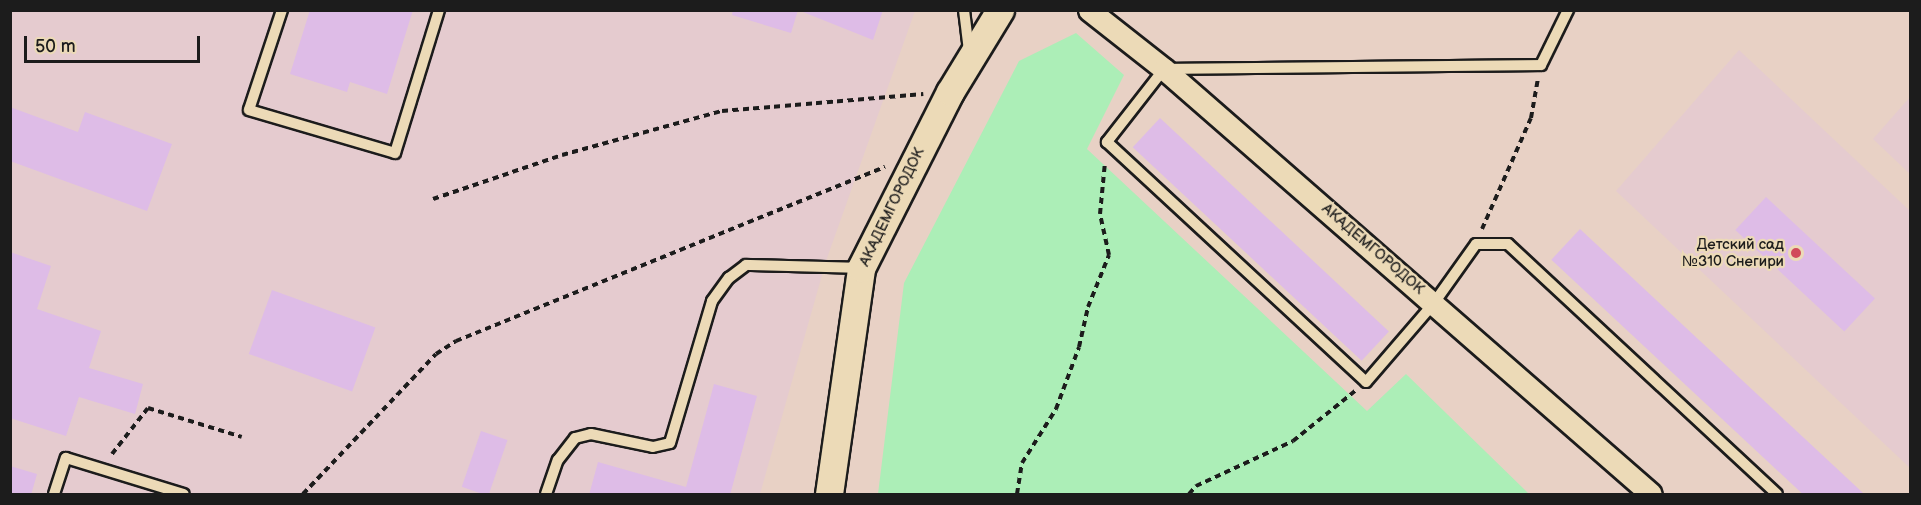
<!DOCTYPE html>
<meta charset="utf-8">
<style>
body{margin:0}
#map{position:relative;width:1921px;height:505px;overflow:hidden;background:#e8d1c5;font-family:"Balsamiq Sans",sans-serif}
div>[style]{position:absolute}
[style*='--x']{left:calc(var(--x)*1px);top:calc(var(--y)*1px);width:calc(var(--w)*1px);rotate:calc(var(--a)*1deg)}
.built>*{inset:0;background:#e5cbcf}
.green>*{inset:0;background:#aceeb7}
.building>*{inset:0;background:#debce7;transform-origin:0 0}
.path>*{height:4px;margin-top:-2px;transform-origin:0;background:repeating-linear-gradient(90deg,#1c1c1c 0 6px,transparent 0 10.5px)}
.roads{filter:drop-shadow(2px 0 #1c1c1c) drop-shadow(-2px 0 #1c1c1c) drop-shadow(0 2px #1c1c1c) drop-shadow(0 -2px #1c1c1c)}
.service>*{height:10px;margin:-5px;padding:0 5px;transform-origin:5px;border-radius:5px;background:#ecdab7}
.minor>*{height:21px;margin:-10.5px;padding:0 10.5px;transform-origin:10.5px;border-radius:10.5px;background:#ecdab7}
.tertiary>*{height:27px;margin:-13.5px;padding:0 13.5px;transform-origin:13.5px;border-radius:13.5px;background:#ecdab7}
.dots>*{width:16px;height:16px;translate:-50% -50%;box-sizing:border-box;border:3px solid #ecdab7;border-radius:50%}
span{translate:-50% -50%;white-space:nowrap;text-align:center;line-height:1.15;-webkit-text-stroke:4.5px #ecdab7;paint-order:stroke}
.street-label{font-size:15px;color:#1c1c1c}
.poi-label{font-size:15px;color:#1c1c1c}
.right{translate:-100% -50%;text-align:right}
.frame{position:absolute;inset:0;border:12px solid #1c1c1c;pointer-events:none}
.scale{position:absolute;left:24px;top:36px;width:176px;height:27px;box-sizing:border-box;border:3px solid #1c1c1c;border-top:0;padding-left:8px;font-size:18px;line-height:21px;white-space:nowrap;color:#1c1c1c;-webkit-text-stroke:4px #ecdab7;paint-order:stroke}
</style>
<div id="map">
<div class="built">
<div style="clip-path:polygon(10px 11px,915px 11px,826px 261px,760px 494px,11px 494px)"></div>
<div style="clip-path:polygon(1739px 50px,1910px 211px,1910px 468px,1616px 191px)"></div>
<div style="clip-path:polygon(1910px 97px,1910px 174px,1873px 139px)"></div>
</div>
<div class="green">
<div style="clip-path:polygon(1076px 33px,1124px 75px,1087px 149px,1367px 411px,1406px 374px,1529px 494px,878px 494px,904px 283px,1019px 61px)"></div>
</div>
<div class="building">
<div style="clip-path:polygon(310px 10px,413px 10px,387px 94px,350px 82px,347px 92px,290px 74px)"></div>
<div style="clip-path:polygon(733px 10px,798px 10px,791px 33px,732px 15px)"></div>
<div style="clip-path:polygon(798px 10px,883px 10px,873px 40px)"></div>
<div style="clip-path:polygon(10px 107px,78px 132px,85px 112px,172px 144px,147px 211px,10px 161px)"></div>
<div style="left:1160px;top:118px;width:313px;height:40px;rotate:43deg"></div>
<div style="left:1766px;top:197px;width:149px;height:45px;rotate:43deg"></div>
<div style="left:1580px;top:229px;width:390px;height:42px;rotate:43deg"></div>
<div style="clip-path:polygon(10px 252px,51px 266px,37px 309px,101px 331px,89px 368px,143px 384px,135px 414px,79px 397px,66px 436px,10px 418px)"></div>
<div style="left:272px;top:290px;width:110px;height:68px;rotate:20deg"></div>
<div style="clip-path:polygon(714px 384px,757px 396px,730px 495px,589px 495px,598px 462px,686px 487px)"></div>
<div style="left:481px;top:431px;width:28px;height:59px;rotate:19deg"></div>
<div style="clip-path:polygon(10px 466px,37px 474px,31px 495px,10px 495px)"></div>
</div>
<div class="path">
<div style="--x:433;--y:199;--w:136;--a:-18.8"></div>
<div style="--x:562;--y:155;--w:166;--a:-15.4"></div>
<div style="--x:722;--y:111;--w:202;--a:-4.8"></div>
<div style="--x:1482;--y:229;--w:121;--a:-66.2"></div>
<div style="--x:1531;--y:118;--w:39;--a:-80"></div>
<div style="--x:112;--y:454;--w:58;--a:-52"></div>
<div style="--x:148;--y:408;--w:98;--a:17.1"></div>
<div style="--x:303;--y:494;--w:193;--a:-46.5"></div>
<div style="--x:436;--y:354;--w:24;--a:-33"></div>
<div style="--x:456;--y:341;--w:463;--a:-22.1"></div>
<div style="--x:1017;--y:494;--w:31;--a:-81"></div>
<div style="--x:1022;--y:463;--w:64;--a:-57.8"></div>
<div style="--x:1056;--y:409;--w:66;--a:-69.6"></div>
<div style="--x:1079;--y:347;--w:41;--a:-77.3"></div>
<div style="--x:1088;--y:307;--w:56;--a:-68"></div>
<div style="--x:1109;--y:255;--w:42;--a:-102.4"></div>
<div style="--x:1100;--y:214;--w:52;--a:-84.5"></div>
<div style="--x:1189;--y:494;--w:11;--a:-49"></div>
<div style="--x:1196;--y:486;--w:107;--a:-24.9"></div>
<div style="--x:1293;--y:441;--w:80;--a:-38.9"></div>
</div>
<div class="roads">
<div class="service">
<div style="--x:282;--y:10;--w:105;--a:108.3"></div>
<div style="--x:249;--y:110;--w:152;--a:16.4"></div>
<div style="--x:395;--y:153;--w:150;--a:-72.9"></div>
<div style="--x:964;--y:10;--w:39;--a:83"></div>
<div style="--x:1568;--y:10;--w:61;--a:116.1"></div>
<div style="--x:1541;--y:65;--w:377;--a:179.4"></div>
<div style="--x:1164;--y:69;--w:93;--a:128"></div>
<div style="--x:1107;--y:142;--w:353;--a:42.8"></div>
<div style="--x:1366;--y:382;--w:104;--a:-49.3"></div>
<div style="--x:1434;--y:303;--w:72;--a:-54.6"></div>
<div style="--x:1476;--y:244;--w:32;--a:0"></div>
<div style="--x:1508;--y:244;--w:367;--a:42.9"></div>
<div style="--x:54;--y:494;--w:38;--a:-72"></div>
<div style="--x:66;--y:458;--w:123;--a:17"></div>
<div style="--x:546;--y:494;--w:36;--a:-71"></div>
<div style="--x:558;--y:460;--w:28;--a:-52"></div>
<div style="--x:575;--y:438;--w:16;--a:-14"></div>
<div style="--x:591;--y:434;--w:63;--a:11.8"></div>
<div style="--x:653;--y:447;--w:17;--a:-13"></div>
<div style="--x:670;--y:443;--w:148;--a:-73.5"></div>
<div style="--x:712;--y:301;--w:29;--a:-54"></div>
<div style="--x:729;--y:278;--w:21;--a:-37"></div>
<div style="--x:746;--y:265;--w:113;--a:1.5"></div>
</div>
<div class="minor">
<div style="--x:1089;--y:10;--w:95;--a:38.2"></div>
<div style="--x:1164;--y:69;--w:646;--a:41.11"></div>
</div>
<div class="tertiary">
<div style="--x:829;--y:494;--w:228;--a:-81.9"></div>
<div style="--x:861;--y:268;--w:197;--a:-63.2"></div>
<div style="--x:950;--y:92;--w:96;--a:-58.6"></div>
</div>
</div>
<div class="dots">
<div style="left:1796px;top:253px;background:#d1495b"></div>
</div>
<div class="street-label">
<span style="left:892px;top:207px;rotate:-64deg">АКАДЕМГОРОДОК</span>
<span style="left:1373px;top:249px;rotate:41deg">АКАДЕМГОРОДОК</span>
</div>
<div class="poi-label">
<span class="right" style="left:1784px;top:253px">Детский сад<br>№310 Снегири</span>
</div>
<div class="frame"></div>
<div class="scale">50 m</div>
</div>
